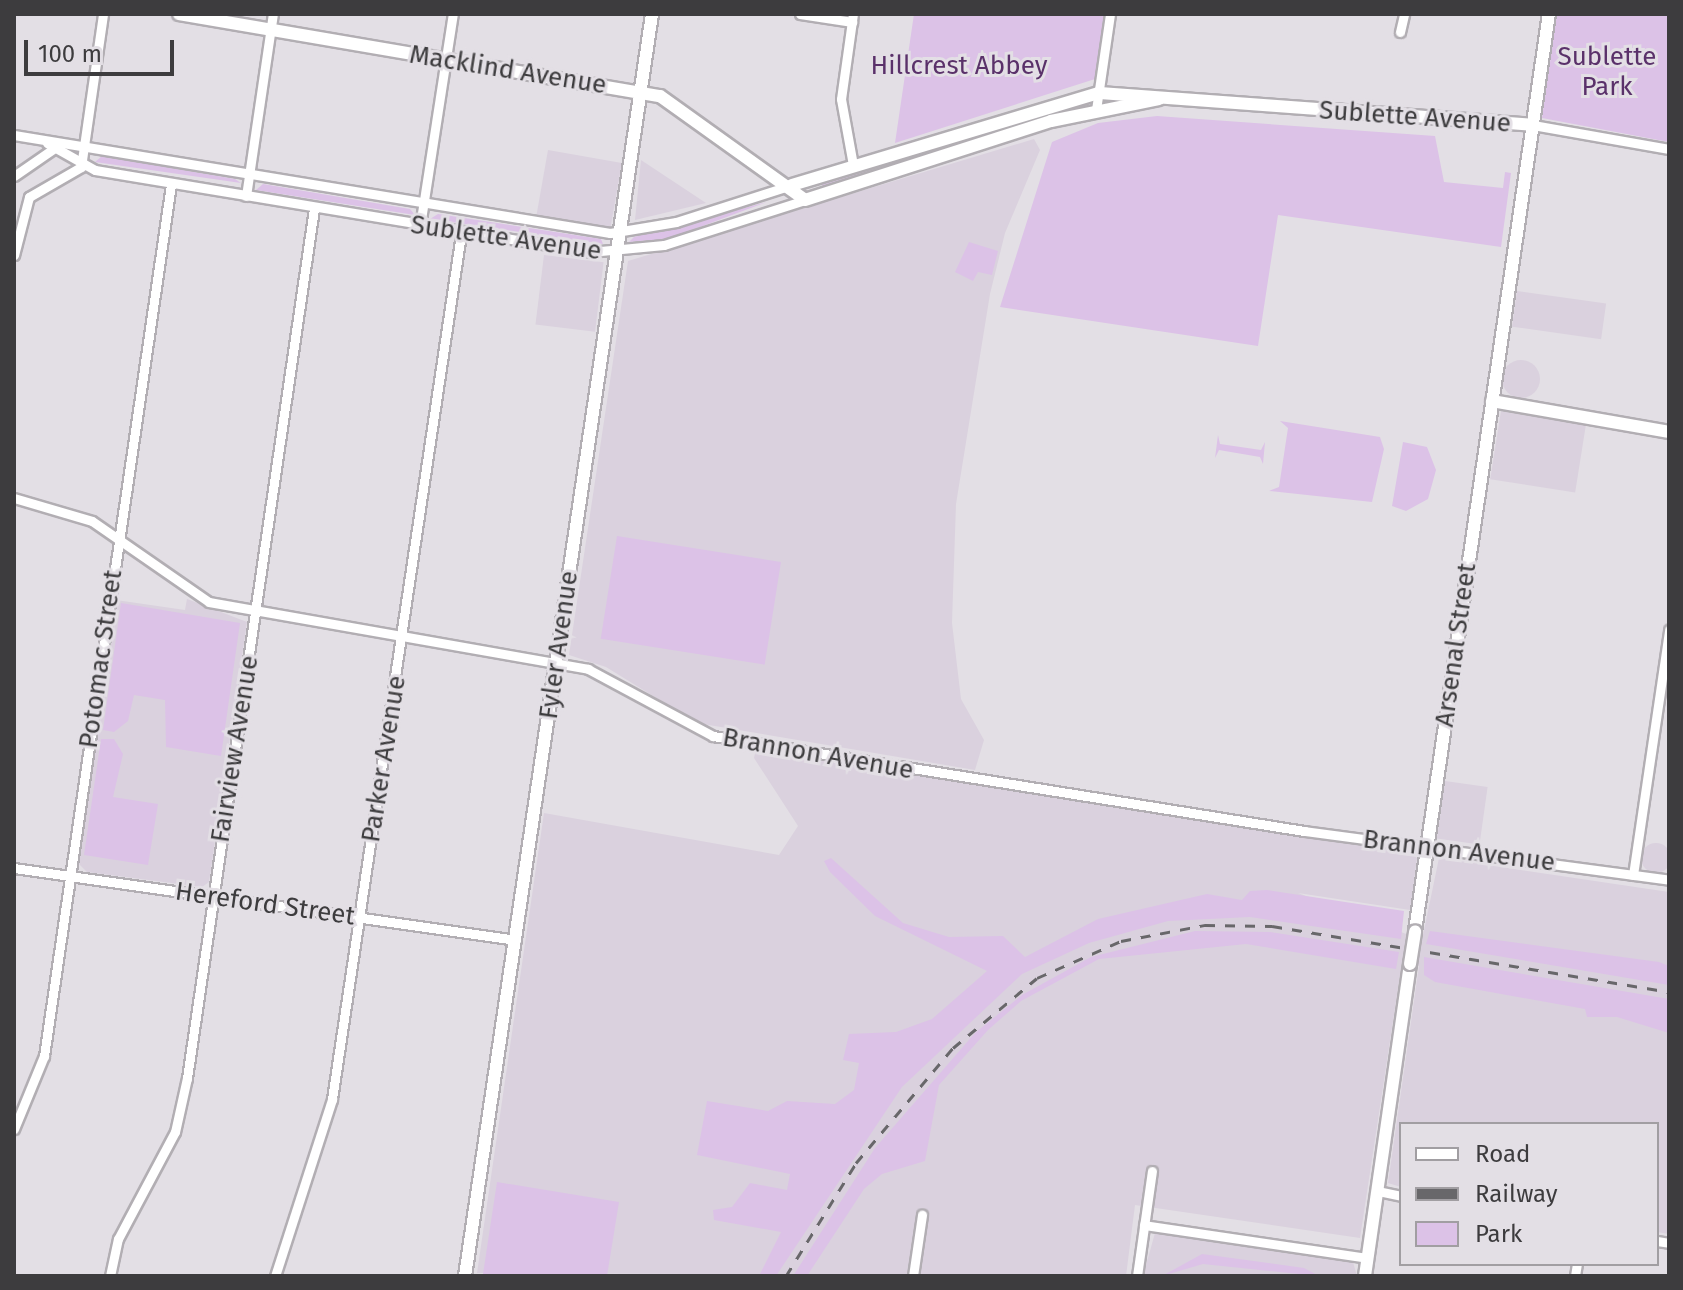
<!DOCTYPE html>
<style>
body{margin:0}
#map{position:relative;width:1683px;height:1290px;overflow:hidden;background:#e3dfe5;font-family:"Fira Sans",sans-serif}
div>[style]{position:absolute}
[style*='--x']{left:calc(var(--x)*1px);top:calc(var(--y)*1px);width:calc(var(--w)*1px);rotate:calc(var(--a)*1deg)}
.built>*{inset:0;background:#dad1de;transform-origin:0 0}
.round{border-radius:50%}
.green>*{inset:0;background:#dcc2e7;transform-origin:0 0}
.roads{filter:drop-shadow(2px 0 #b2aeb3) drop-shadow(-2px 0 #b2aeb3) drop-shadow(0 2px #b2aeb3) drop-shadow(0 -2px #b2aeb3)}
.street>*{height:9px;margin:-4.5px;padding:0 4.5px;transform-origin:4.5px;border-radius:4.5px;background:#fff}
.secondary>*{height:12px;margin:-6px;padding:0 6px;transform-origin:6px;border-radius:6px;background:#fff}
.rail>*{height:3px;margin-top:-1.5px;transform-origin:0;background:repeating-linear-gradient(90deg,#68676a 0 10px,transparent 0 20px)}
.bridges{filter:drop-shadow(2px 0 #b2aeb3) drop-shadow(-2px 0 #b2aeb3) drop-shadow(0 2px #b2aeb3) drop-shadow(0 -2px #b2aeb3)}
.secondary-bridge>*{height:12px;margin:-6px;padding:0 6px;transform-origin:6px;border-radius:6px;background:#fff}
span{translate:-50% -50%;white-space:nowrap;text-align:center;line-height:1.15;-webkit-text-stroke:6px #e3dfe5;paint-order:stroke}
.park-label{font-size:26px;color:#5a316a}
.street-label{font-size:26px;color:#3d3c3e}
.frame{position:absolute;inset:0;border:16px solid #3d3c3e;pointer-events:none}
.legend{position:absolute;left:1399px;top:1122px;width:260px;height:144px;box-sizing:border-box;background:#e3dfe5;border:2px solid #a19ea2;margin:0;padding:10px 14px;list-style:none;font-size:24px;color:#3d3c3e}
.legend li{display:flex;align-items:center;gap:16px;height:40px}
.legend b{width:40px;border:2px solid #a19ea2}
.scale{position:absolute;left:24px;top:40px;width:150px;height:36px;box-sizing:border-box;border:4px solid #3d3c3e;border-top:0;padding-left:10px;font-size:24px;line-height:28px;white-space:nowrap;color:#3d3c3e;-webkit-text-stroke:6px #e3dfe5;paint-order:stroke}
</style>
<div id="map">
<div class="built">
<div style="clip-path:polygon(1034px 139px,1040px 150px,1005px 233px,990px 294px,956px 504px,952px 623px,961px 699px,984px 740px,975px 770px,697px 723px,606px 667px,569px 655px,628px 261px)"></div>
<div style="left:548px;top:150px;width:75px;height:66px;rotate:10deg"></div>
<div style="clip-path:polygon(641px 160px,706px 203px,635px 220px)"></div>
<div style="left:544px;top:255px;width:60px;height:70px;rotate:7deg"></div>
<div style="left:1517px;top:291px;width:90px;height:36px;rotate:8deg"></div>
<div class="round" style="left:1502px;top:360px;width:38px;height:38px"></div>
<div style="left:1501px;top:411px;width:86px;height:69px;rotate:9deg"></div>
<div style="clip-path:polygon(187px 599px,247px 622px,209px 882px,202px 887px,87px 872px,78px 863px,116px 600px,185px 610px)"></div>
<div style="clip-path:polygon(756px 749px,1408px 851px,1417px 858px,1410px 910px,1298px 893px,1422px 940px,1439px 858px,1669px 892px,1669px 1234px,1657px 1232px,1657px 1124px,1401px 1124px,1401px 1187px,1388px 1183px,1419px 966px,1402px 962px,1360px 1238px,1135px 1205px,1126px 1276px,477px 1273px,544px 813px,779px 855px,798px 826px,754px 758px)"></div>
<div style="left:1445px;top:781px;width:43px;height:58px;rotate:8deg"></div>
<div class="round" style="left:1641px;top:843px;width:30px;height:30px"></div>
<div style="clip-path:polygon(1155px 1233px,1353px 1262px,1357px 1276px,1143px 1276px)"></div>
</div>
<div class="green">
<div style="clip-path:polygon(914px 14px,1104px 14px,1095px 79px,895px 143px)"></div>
<div style="clip-path:polygon(1557px 14px,1669px 14px,1669px 142px,1542px 118px)"></div>
<div style="clip-path:polygon(1157px 116px,1435px 136px,1444px 182px,1503px 188px,1505px 172px,1511px 173px,1501px 247px,1278px 215px,1258px 346px,1000px 307px,1052px 142px,1098px 123px)"></div>
<div style="clip-path:polygon(946px 146px,946px 149px,822px 187px,823px 182px)"></div>
<div style="clip-path:polygon(102px 156px,235px 179px,241px 183px,95px 162px)"></div>
<div style="clip-path:polygon(263px 184px,410px 209px,415px 215px,256px 190px)"></div>
<div style="clip-path:polygon(767px 202px,668px 239px,629px 242px,634px 237px)"></div>
<div style="clip-path:polygon(438px 214px,601px 239px,603px 244px,430px 219px)"></div>
<div style="clip-path:polygon(969px 242px,998px 251px,992px 275px,978px 272px,973px 281px,955px 272px)"></div>
<div style="clip-path:polygon(1280px 421px,1380px 437px,1384px 449px,1372px 502px,1269px 491px,1279px 487px,1288px 428px)"></div>
<div style="clip-path:polygon(1218px 435px,1220px 444px,1261px 450px,1265px 442px,1263px 464px,1260px 457px,1219px 450px,1215px 458px)"></div>
<div style="clip-path:polygon(1403px 442px,1427px 447px,1436px 470px,1428px 499px,1406px 511px,1392px 506px)"></div>
<div style="left:617px;top:536px;width:166px;height:104px;rotate:9deg"></div>
<div style="clip-path:polygon(121px 603px,240px 623px,221px 756px,166px 747px,165px 700px,134px 695px,128px 721px,114px 732px,103px 730px)"></div>
<div style="clip-path:polygon(101px 739px,114px 739px,123px 754px,113px 797px,158px 804px,148px 865px,84px 855px)"></div>
<div style="clip-path:polygon(831px 858px,903px 923px,949px 937px,1003px 936px,1025px 957px,1098px 919px,1207px 894px,1242px 900px,1250px 891px,1267px 890px,1404px 911px,1401px 939px,1250px 917px,1168px 921px,1089px 943px,1022px 974px,902px 1087px,776px 1276px,759px 1276px,781px 1232px,714px 1220px,713px 1210px,732px 1207px,750px 1183px,787px 1190px,790px 1174px,697px 1155px,707px 1101px,768px 1111px,787px 1101px,835px 1104px,854px 1090px,859px 1063px,843px 1060px,849px 1034px,896px 1032px,932px 1019px,987px 971px,875px 916px,830px 872px,824px 861px)"></div>
<div style="clip-path:polygon(1195px 931px,1270px 932px,1399px 952px,1396px 969px,1246px 944px,1099px 959px,1021px 1001px,988px 1030px,939px 1085px,925px 1161px,882px 1174px,864px 1189px,807px 1276px,793px 1276px,875px 1148px,975px 1033px,1022px 995px,1091px 957px)"></div>
<div style="clip-path:polygon(1430px 931px,1659px 962px,1669px 966px,1669px 985px,1426px 944px)"></div>
<div style="clip-path:polygon(1424px 957px,1669px 999px,1669px 1033px,1617px 1017px,1587px 1017px,1585px 1009px,1435px 982px,1424px 975px)"></div>
<div style="clip-path:polygon(497px 1182px,619px 1202px,607px 1276px,483px 1274px)"></div>
<div style="clip-path:polygon(1202px 1254px,1304px 1268px,1319px 1276px,1203px 1264px,1162px 1276px)"></div>
</div>
<div class="roads">
<div class="street">
<div style="--x:800;--y:14;--w:53;--a:8.7"></div>
<div style="--x:1400;--y:32;--w:18;--a:-77"></div>
<div style="--x:1096;--y:110;--w:97;--a:-81.7"></div>
<div style="--x:1533;--y:125;--w:138;--a:10"></div>
<div style="--x:14;--y:135;--w:604;--a:9.34"></div>
<div style="--x:610;--y:233;--w:67;--a:-9.5"></div>
<div style="--x:676;--y:222;--w:119;--a:-17.7"></div>
<div style="--x:47;--y:143;--w:55;--a:29.4"></div>
<div style="--x:95;--y:170;--w:502;--a:9.41"></div>
<div style="--x:590;--y:252;--w:74;--a:-5.4"></div>
<div style="--x:664;--y:245;--w:148;--a:-17.7"></div>
<div style="--x:853;--y:165;--w:67;--a:-100.3"></div>
<div style="--x:841;--y:99;--w:86;--a:-82"></div>
<div style="--x:14;--y:176;--w:51;--a:-34.6"></div>
<div style="--x:246;--y:196;--w:184;--a:-81.6"></div>
<div style="--x:420;--y:226;--w:215;--a:-81.2"></div>
<div style="--x:14;--y:255;--w:60;--a:-75.5"></div>
<div style="--x:29;--y:197;--w:60;--a:-30"></div>
<div style="--x:81;--y:167;--w:155;--a:-81.8"></div>
<div style="--x:14;--y:498;--w:81;--a:16.4"></div>
<div style="--x:92;--y:521;--w:142;--a:34.7"></div>
<div style="--x:209;--y:602;--w:385;--a:10"></div>
<div style="--x:588;--y:669;--w:142;--a:28.2"></div>
<div style="--x:713;--y:736;--w:599;--a:9.13"></div>
<div style="--x:1304;--y:831;--w:368;--a:7.6"></div>
<div style="--x:14;--y:868;--w:507;--a:8.16"></div>
<div style="--x:1633;--y:875;--w:248;--a:-81.6"></div>
<div style="--x:14;--y:1129;--w:79;--a:-67.7"></div>
<div style="--x:44;--y:1056;--w:881;--a:-81.71"></div>
<div style="--x:1378;--y:1191;--w:24;--a:12"></div>
<div style="--x:1144;--y:1225;--w:226;--a:8.4"></div>
<div style="--x:1657;--y:1241;--w:12;--a:9"></div>
<div style="--x:110;--y:1276;--w:38;--a:-78"></div>
<div style="--x:118;--y:1239;--w:121;--a:-62"></div>
<div style="--x:175;--y:1132;--w:55;--a:-77.5"></div>
<div style="--x:187;--y:1078;--w:879;--a:-81.69"></div>
<div style="--x:275;--y:1276;--w:186;--a:-72.1"></div>
<div style="--x:332;--y:1099;--w:875;--a:-81.52"></div>
<div style="--x:913;--y:1276;--w:62;--a:-81.6"></div>
<div style="--x:1137;--y:1276;--w:106;--a:-81.9"></div>
<div style="--x:1575;--y:1276;--w:12;--a:-81"></div>
</div>
<div class="secondary">
<div style="--x:179;--y:14;--w:488;--a:9.7"></div>
<div style="--x:660;--y:96;--w:178;--a:35.6"></div>
<div style="--x:805;--y:200;--w:258;--a:-17.8"></div>
<div style="--x:1051;--y:121;--w:110;--a:-11.5"></div>
<div style="--x:792;--y:185;--w:320;--a:-16.7"></div>
<div style="--x:1099;--y:93;--w:435;--a:4.2"></div>
<div style="--x:1492;--y:401;--w:180;--a:9.9"></div>
<div style="--x:1415;--y:931;--w:927;--a:-81.69"></div>
<div style="--x:465;--y:1276;--w:1276;--a:-81.57"></div>
<div style="--x:1365;--y:1276;--w:315;--a:-81.8"></div>
</div>
</div>
<div class="rail">
<div style="--x:786;--y:1276;--w:133;--a:-58.2"></div>
<div style="--x:856;--y:1163;--w:150;--a:-49.9"></div>
<div style="--x:953;--y:1048;--w:109;--a:-39.8"></div>
<div style="--x:1037;--y:978;--w:92;--a:-23.8"></div>
<div style="--x:1121;--y:941;--w:86;--a:-10.8"></div>
<div style="--x:1205;--y:925;--w:67;--a:0.9"></div>
<div style="--x:1272;--y:926;--w:402;--a:9.4"></div>
</div>
<div class="bridges">
<div class="secondary-bridge">
<div style="--x:1410;--y:964;--w:33;--a:-81"></div>
</div>
</div>
<div class="park-label">
<span style="left:1607px;top:72px">Sublette<br>Park</span>
<span style="left:959px;top:66px">Hillcrest Abbey</span>
</div>
<div class="street-label">
<span style="left:508px;top:70px;rotate:9deg">Macklind Avenue</span>
<span style="left:1415px;top:117px;rotate:4deg">Sublette Avenue</span>
<span style="left:506px;top:238px;rotate:8deg">Sublette Avenue</span>
<span style="left:559px;top:645px;rotate:-82deg">Fyler Avenue</span>
<span style="left:1456px;top:645px;rotate:-82deg">Arsenal Street</span>
<span style="left:101px;top:659px;rotate:-82deg">Potomac Street</span>
<span style="left:235px;top:749px;rotate:-81deg">Fairview Avenue</span>
<span style="left:818px;top:754px;rotate:10deg">Brannon Avenue</span>
<span style="left:384px;top:759px;rotate:-81deg">Parker Avenue</span>
<span style="left:1459px;top:851px;rotate:7deg">Brannon Avenue</span>
<span style="left:265px;top:904px;rotate:8deg">Hereford Street</span>
</div>
<div class="frame"></div>
<ul class="legend">
<li><b style="height:10px;background:#fff"></b>Road</li>
<li><b style="height:10px;background:#68676a"></b>Railway</li>
<li><b style="height:22px;background:#dcc2e7"></b>Park</li>
</ul>
<div class="scale">100 m</div>
</div>
